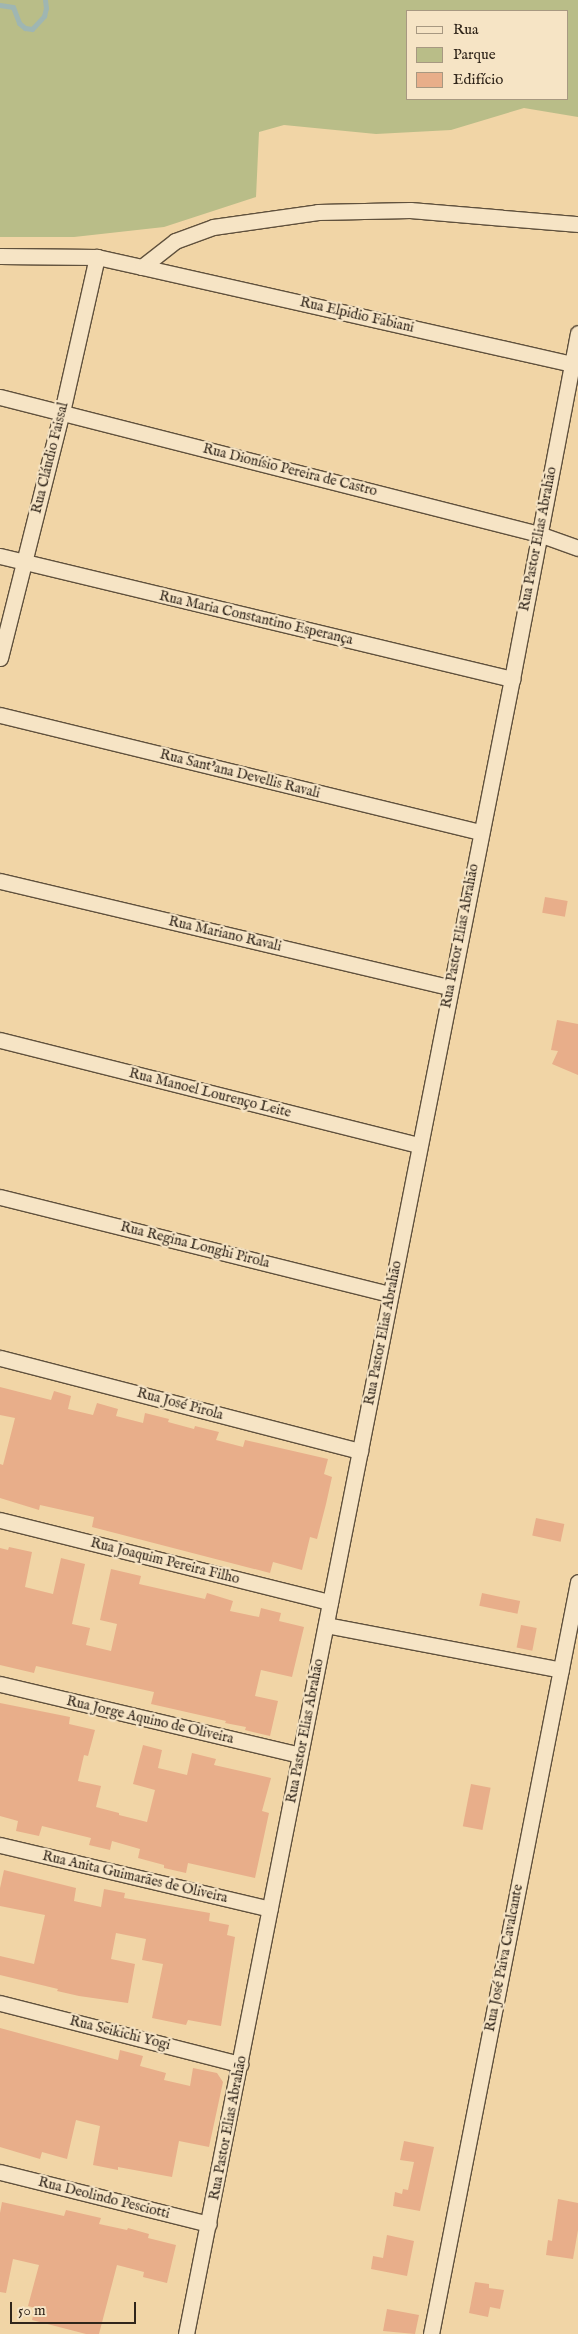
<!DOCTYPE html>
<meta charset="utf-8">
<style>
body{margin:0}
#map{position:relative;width:578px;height:2334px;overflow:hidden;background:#f1d5a6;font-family:"IM FELL English",serif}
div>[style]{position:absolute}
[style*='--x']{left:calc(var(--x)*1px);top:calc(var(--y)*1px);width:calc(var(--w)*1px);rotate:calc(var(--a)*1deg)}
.green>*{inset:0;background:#b9bd88}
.stream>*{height:5px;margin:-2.5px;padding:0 2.5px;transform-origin:2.5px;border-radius:2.5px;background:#9fb6b2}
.building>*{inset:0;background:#e8ae8a;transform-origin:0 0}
.roads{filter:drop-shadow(1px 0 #60513d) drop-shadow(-1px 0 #60513d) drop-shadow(0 1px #60513d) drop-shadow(0 -1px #60513d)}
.minor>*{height:15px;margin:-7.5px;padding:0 7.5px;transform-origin:7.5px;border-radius:7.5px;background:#f6e4c5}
span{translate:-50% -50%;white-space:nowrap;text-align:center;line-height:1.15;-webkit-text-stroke:4.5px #f6e4c5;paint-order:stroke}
.street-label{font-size:14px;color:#30251a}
.legend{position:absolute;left:406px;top:10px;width:162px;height:90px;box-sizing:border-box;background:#f6e4c5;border:1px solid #a79881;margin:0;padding:6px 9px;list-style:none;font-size:15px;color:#30251a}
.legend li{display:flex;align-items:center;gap:10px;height:25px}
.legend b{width:25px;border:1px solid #a79881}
.scale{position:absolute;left:10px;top:2302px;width:126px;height:22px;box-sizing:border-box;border:2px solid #30251a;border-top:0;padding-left:6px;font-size:15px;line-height:18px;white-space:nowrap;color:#30251a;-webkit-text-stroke:4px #f6e4c5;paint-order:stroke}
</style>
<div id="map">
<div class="green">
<div style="clip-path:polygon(evenodd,0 0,578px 0,578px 117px,524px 108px,451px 130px,376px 134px,284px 125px,259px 132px,256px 197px,164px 227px,74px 237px,0 237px,0 0,407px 11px,567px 11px,567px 99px,407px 99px,407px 11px)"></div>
</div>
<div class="stream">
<div style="--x:0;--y:5;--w:13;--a:9"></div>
<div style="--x:13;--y:7;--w:17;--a:69"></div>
<div style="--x:19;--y:23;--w:8;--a:40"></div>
<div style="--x:25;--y:28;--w:7;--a:8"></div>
<div style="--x:32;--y:29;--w:18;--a:-47"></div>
<div style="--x:44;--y:16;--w:8;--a:-76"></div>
<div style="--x:46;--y:8;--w:8;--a:-97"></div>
</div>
<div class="building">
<div style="left:545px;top:897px;width:23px;height:16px;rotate:10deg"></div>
<div style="clip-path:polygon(557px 1020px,578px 1024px,578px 1075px,552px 1064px,558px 1051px,551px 1050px)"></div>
<div style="clip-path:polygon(0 1387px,51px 1400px,54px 1391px,71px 1396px,68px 1409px,93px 1415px,97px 1403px,118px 1409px,116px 1416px,143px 1423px,145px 1413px,169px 1419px,168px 1422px,194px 1429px,195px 1426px,219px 1432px,216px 1440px,243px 1447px,245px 1440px,328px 1459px,324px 1474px,332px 1477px,326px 1504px,317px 1539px,310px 1537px,302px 1570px,273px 1562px,270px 1573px,92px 1527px,94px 1517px,40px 1505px,39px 1510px,0 1498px,0 1464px,3px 1465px,15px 1418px,0 1415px)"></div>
<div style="left:536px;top:1518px;width:29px;height:18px;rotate:12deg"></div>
<div style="clip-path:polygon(9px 1547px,32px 1552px,25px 1587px,53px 1594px,61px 1558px,85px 1564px,72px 1624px,90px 1628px,86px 1645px,111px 1651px,117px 1624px,100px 1620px,111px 1569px,141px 1576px,139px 1584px,205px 1599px,207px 1593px,233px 1601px,230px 1611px,259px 1617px,261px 1608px,281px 1613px,279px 1621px,304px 1627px,292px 1677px,261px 1670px,255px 1696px,278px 1701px,270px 1736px,245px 1730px,246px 1727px,225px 1723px,226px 1721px,213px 1718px,151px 1704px,154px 1692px,36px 1666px,34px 1673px,0 1665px,0 1548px,8px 1550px)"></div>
<div style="left:482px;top:1593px;width:39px;height:13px;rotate:12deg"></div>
<div style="left:521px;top:1625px;width:16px;height:23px;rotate:11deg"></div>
<div style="clip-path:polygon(0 1703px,70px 1717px,69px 1724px,95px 1730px,88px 1756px,84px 1755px,78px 1781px,101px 1786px,96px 1807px,119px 1813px,119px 1815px,147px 1822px,155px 1790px,133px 1784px,143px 1745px,162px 1750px,158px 1768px,187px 1775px,192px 1753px,216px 1759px,214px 1765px,271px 1778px,262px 1811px,269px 1813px,255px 1878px,188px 1863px,186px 1873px,164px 1868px,164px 1865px,138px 1858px,140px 1849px,112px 1841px,110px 1850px,89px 1845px,91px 1838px,42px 1826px,39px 1836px,16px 1831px,18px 1821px,0 1816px)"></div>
<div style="left:471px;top:1784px;width:20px;height:43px;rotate:11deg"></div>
<div style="clip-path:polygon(4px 1870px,76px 1888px,74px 1901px,101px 1907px,104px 1889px,125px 1893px,124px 1898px,210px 1913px,209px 1921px,229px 1925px,227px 1935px,235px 1937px,221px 2026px,188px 2020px,186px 2025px,152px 2018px,163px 1964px,142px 1960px,146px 1939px,116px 1933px,111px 1959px,135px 1964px,128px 2003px,79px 1996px,57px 1991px,58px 1989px,0 1975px,0 1956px,34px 1964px,45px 1915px,0 1906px,0 1888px)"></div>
<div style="clip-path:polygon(0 2028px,118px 2060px,120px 2050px,143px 2056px,140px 2066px,166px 2073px,164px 2080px,190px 2086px,193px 2068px,217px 2073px,223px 2082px,209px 2147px,179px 2141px,172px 2177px,118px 2167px,118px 2170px,93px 2165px,100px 2126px,76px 2120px,67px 2159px,42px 2152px,40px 2159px,0 2147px)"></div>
<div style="clip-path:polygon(404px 2141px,434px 2147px,420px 2211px,393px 2206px,395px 2192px,402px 2194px,403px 2189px,408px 2190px,414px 2162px,400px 2160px)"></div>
<div style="clip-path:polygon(558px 2199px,578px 2203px,578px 2230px,573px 2259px,546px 2255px,548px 2240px,552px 2241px)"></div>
<div style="clip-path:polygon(2px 2202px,64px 2216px,66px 2210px,101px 2218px,99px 2224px,127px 2230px,128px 2228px,149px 2234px,148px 2238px,176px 2245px,167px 2283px,143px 2277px,144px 2272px,117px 2265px,99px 2334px,86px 2334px,32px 2320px,35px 2308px,28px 2306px,39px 2265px,13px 2259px,6px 2293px,0 2292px,0 2213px)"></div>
<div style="clip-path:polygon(387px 2235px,414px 2241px,407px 2276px,371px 2269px,373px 2256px,383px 2258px)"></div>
<div style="clip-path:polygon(475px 2282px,489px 2284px,489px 2288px,504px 2290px,500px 2309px,490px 2307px,488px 2317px,469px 2313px)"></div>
<div style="clip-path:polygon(387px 2309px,419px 2315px,415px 2334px,383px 2331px)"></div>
</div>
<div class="roads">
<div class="minor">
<div style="--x:0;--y:256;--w:97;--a:0.6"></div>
<div style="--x:97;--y:257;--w:46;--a:12.5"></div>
<div style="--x:142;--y:267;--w:42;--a:-38.2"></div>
<div style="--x:175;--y:241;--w:40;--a:-20.2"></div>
<div style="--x:213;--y:227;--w:106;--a:-8.1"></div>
<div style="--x:318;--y:212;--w:92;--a:-1.2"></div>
<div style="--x:410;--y:210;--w:169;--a:4.8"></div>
<div style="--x:142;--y:267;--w:441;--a:12.7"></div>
<div style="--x:0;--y:397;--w:556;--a:14.26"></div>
<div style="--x:539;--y:534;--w:41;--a:19.7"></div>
<div style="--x:0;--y:556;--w:527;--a:13.51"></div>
<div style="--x:0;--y:658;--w:254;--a:-75.9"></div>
<div style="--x:62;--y:412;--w:159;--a:-77.3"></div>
<div style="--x:0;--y:715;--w:495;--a:13.7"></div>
<div style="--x:0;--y:881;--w:462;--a:13.3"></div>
<div style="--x:0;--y:1040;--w:432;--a:14.1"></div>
<div style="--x:0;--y:1197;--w:402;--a:14"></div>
<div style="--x:0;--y:1358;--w:372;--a:14.5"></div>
<div style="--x:0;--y:1520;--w:340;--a:14"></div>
<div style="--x:326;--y:1625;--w:239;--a:10.8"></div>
<div style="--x:0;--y:1684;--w:308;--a:13.3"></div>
<div style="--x:0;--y:1845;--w:277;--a:13.3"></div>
<div style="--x:0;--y:2003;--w:248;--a:14.3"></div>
<div style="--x:0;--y:2172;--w:215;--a:14"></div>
<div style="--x:186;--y:2334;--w:1687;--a:-78.86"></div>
<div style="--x:512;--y:679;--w:352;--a:-79.2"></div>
<div style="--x:431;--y:2334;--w:766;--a:-78.94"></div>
</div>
</div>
<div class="street-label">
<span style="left:357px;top:315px;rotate:13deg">Rua Elpidio Fabiani</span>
<span style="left:50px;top:458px;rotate:-76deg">Rua Cláudio Faissal</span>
<span style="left:290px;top:470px;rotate:14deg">Rua Dionísio Pereira de Castro</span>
<span style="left:538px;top:539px;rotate:-79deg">Rua Pastor Elias Abrahão</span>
<span style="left:256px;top:618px;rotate:13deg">Rua Maria Constantino Esperança</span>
<span style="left:240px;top:774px;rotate:14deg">Rua Sant'ana Devellis Ravali</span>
<span style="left:225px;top:934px;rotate:13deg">Rua Mariano Ravali</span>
<span style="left:460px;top:936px;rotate:-79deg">Rua Pastor Elias Abrahão</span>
<span style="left:210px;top:1093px;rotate:14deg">Rua Manoel Lourenço Leite</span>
<span style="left:195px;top:1245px;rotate:14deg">Rua Regina Longhi Pirola</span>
<span style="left:383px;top:1333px;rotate:-79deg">Rua Pastor Elias Abrahão</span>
<span style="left:180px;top:1404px;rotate:15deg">Rua José Pirola</span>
<span style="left:165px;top:1561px;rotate:14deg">Rua Joaquim Pereira Filho</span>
<span style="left:150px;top:1720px;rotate:13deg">Rua Jorge Aquino de Oliveira</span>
<span style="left:305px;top:1731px;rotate:-79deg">Rua Pastor Elias Abrahão</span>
<span style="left:135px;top:1877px;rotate:13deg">Rua Anita Guimarães de Oliveira</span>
<span style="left:504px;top:1958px;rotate:-79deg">Rua José Paiva Cavalcante</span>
<span style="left:120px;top:2033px;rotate:14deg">Rua Seikichi Yogi</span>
<span style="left:228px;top:2128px;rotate:-79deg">Rua Pastor Elias Abrahão</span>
<span style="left:104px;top:2198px;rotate:14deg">Rua Deolindo Pesciotti</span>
</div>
<ul class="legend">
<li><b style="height:6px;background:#f6e4c5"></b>Rua</li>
<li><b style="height:14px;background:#b9bd88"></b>Parque</li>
<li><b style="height:14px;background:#e8ae8a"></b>Edifício</li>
</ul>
<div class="scale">50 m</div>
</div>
